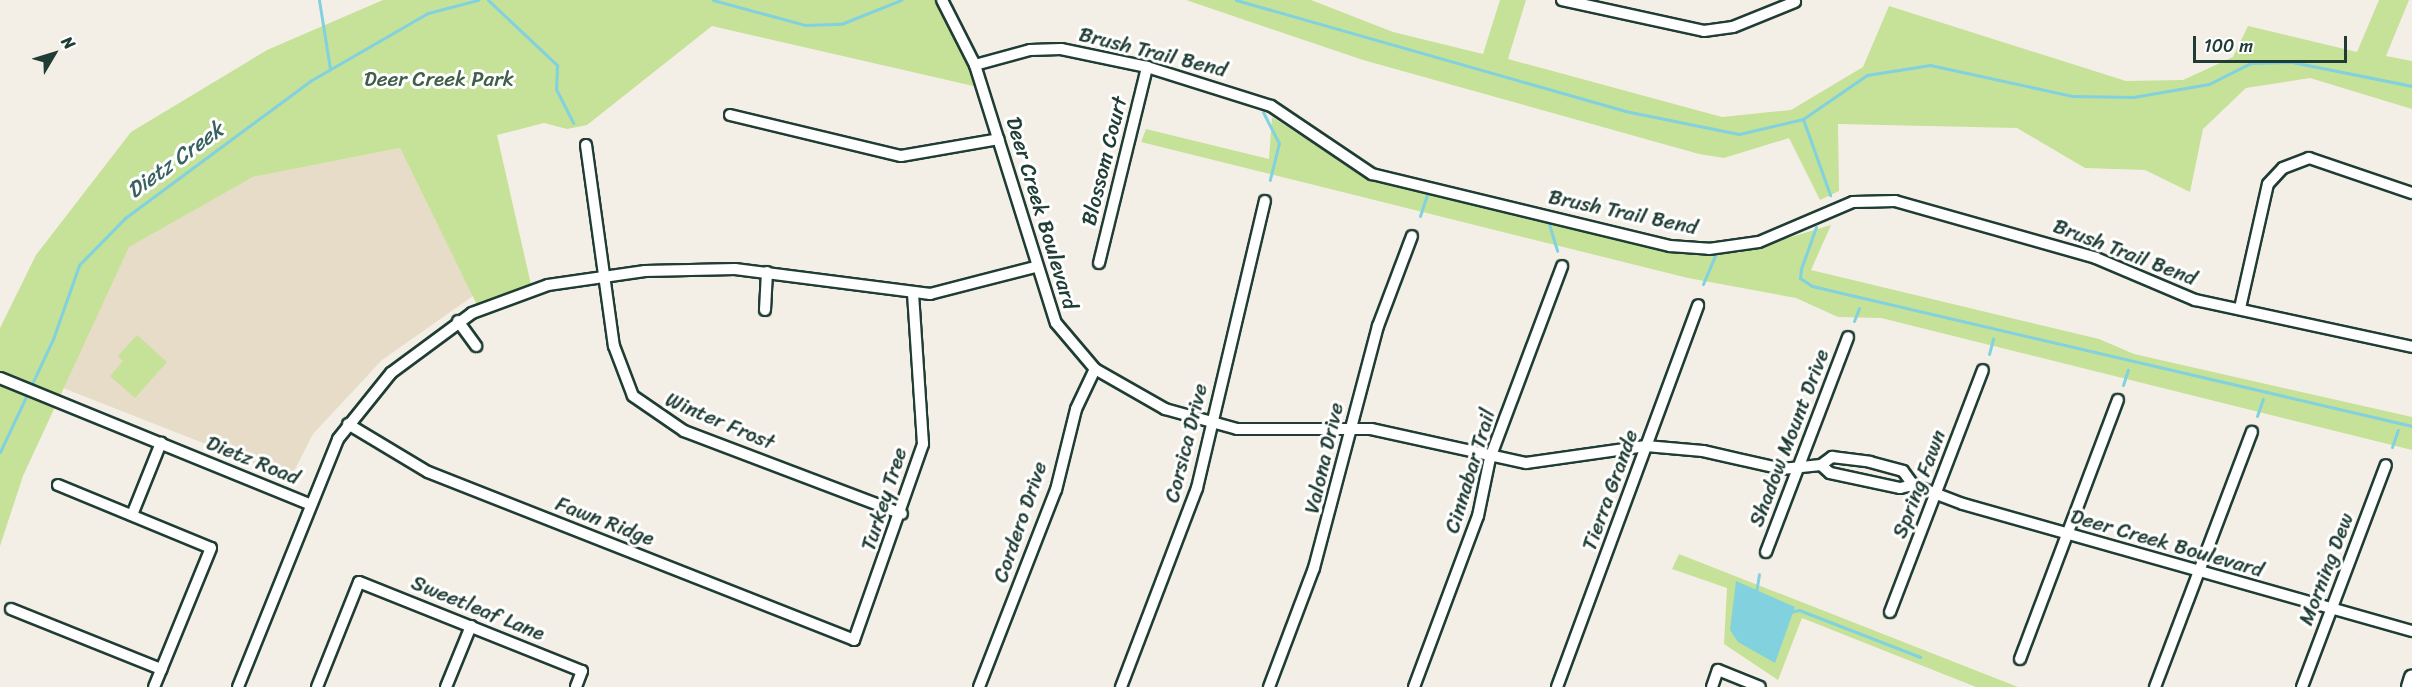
<!DOCTYPE html>
<style>
body{margin:0}
#map{position:relative;width:2412px;height:687px;overflow:hidden;background:#f4efe6;font-family:Sriracha,sans-serif}
div>[style]{position:absolute}
[style*='--x']{left:calc(var(--x)*1px);top:calc(var(--y)*1px);width:calc(var(--w)*1px);rotate:calc(var(--a)*1deg)}
.built>*{inset:0;background:#e7dcc7}
.green>*{inset:0;background:#c6e198}
.water>*{inset:0;background:#82d1df}
.stream>*{height:3px;margin:-1.5px;padding:0 1.5px;transform-origin:1.5px;border-radius:1.5px;background:#82d1df}
.roads{filter:drop-shadow(2px 0 #1f3d34) drop-shadow(-2px 0 #1f3d34) drop-shadow(0 2px #1f3d34) drop-shadow(0 -2px #1f3d34)}
.minor>*{height:10px;margin:-5px;padding:0 5px;transform-origin:5px;border-radius:5px;background:#fff}
.major>*{height:14px;margin:-7px;padding:0 7px;transform-origin:7px;border-radius:7px;background:#fff}
span{translate:-50% -50%;white-space:nowrap;text-align:center;line-height:1.15;-webkit-text-stroke:6px #fff;paint-order:stroke}
.street-label{font-size:21px;color:#1f3d34}
.park-label{font-size:21px;color:#405e48}
.water-label{font-size:22px;color:#38625f;font-style:italic}
.north{position:absolute;left:24px;top:24px;width:60px;height:60px;-webkit-text-stroke:4px #fff;paint-order:stroke;rotate:52deg;font-size:16px;font-weight:700;line-height:24px;text-align:center;color:#1f3d34}
.north::after{content:'';display:block;margin:auto;width:21px;height:27px;background:#1f3d34;clip-path:polygon(50% 0,100% 100%,50% 72%,0 100%)}
.scale{position:absolute;left:2193px;top:36px;width:154px;height:27px;box-sizing:border-box;border:3px solid #1f3d34;border-top:0;padding-left:8px;font-size:18px;line-height:21px;white-space:nowrap;color:#1f3d34;-webkit-text-stroke:4px #fff;paint-order:stroke}
</style>
<div id="map">
<div class="built">
<div style="clip-path:polygon(400px 148px,473px 296px,382px 360px,313px 434px,293px 473px,285px 475px,63px 388px,128px 247px,253px 177px)"></div>
</div>
<div class="green">
<div style="clip-path:polygon(383px 0,942px 0,982px 88px,712px 26px,587px 125px,567px 129px,544px 123px,497px 135px,532px 289px,479px 309px,400px 148px,253px 177px,129px 247px,23px 476px,0 546px,0 328px,36px 255px,131px 132px,267px 50px)"></div>
<div style="clip-path:polygon(1186px 0,1311px 0,1393px 32px,1483px 54px,1500px 0,1526px 0,1508px 59px,1722px 117px,1791px 110px,1863px 67px,1889px 6px,2126px 81px,2183px 80px,2233px 57px,2248px 26px,2357px 52px,2379px 0,2409px 0,2386px 56px,2412px 61px,2412px 109px,2310px 78px,2246px 88px,2203px 129px,2190px 192px,2145px 170px,2085px 168px,2017px 128px,1838px 124px,1839px 191px,1820px 200px,1789px 138px,1724px 158px,1699px 154px,1363px 60px)"></div>
<div style="clip-path:polygon(1272px 117px,1368px 178px,1692px 254px,1738px 253px,1831px 225px,1811px 270px,2099px 339px,2134px 354px,2412px 417px,2412px 450px,1881px 318px,1838px 317px,1796px 298px,1688px 278px,1141px 142px,1146px 129px,1269px 159px)"></div>
<div style="clip-path:polygon(137px 335px,167px 362px,135px 398px,110px 376px,123px 361px,118px 356px)"></div>
<div style="clip-path:polygon(1679px 554px,2018px 687px,1976px 687px,1802px 618px,1778px 680px,1724px 644px,1727px 588px,1672px 569px)"></div>
</div>
<div class="water">
<div style="clip-path:polygon(1736px 581px,1795px 607px,1775px 663px,1738px 642px,1730px 630px)"></div>
</div>
<div class="stream">
<div style="--x:319;--y:0;--w:70;--a:80.9"></div>
<div style="--x:488;--y:0;--w:95;--a:43.3"></div>
<div style="--x:557;--y:65;--w:24;--a:92"></div>
<div style="--x:556;--y:89;--w:38;--a:63"></div>
<div style="--x:713;--y:0;--w:95;--a:15.2"></div>
<div style="--x:805;--y:25;--w:36;--a:-2"></div>
<div style="--x:841;--y:24;--w:65;--a:-21.8"></div>
<div style="--x:1236;--y:0;--w:405;--a:15.9"></div>
<div style="--x:1625;--y:111;--w:116;--a:11.4"></div>
<div style="--x:1739;--y:134;--w:66;--a:-13.2"></div>
<div style="--x:1803;--y:119;--w:78;--a:-34.5"></div>
<div style="--x:1867;--y:75;--w:64;--a:-9"></div>
<div style="--x:1930;--y:65;--w:145;--a:12.3"></div>
<div style="--x:2072;--y:96;--w:61;--a:0.9"></div>
<div style="--x:2133;--y:97;--w:77;--a:-9.7"></div>
<div style="--x:2209;--y:84;--w:47;--a:-26.6"></div>
<div style="--x:2251;--y:63;--w:41;--a:-1.4"></div>
<div style="--x:2292;--y:62;--w:122;--a:11.3"></div>
<div style="--x:1263;--y:112;--w:35;--a:63"></div>
<div style="--x:1279;--y:143;--w:38;--a:104"></div>
<div style="--x:1803;--y:119;--w:81;--a:70.4"></div>
<div style="--x:1420;--y:216;--w:23;--a:-72"></div>
<div style="--x:1549;--y:224;--w:28;--a:73"></div>
<div style="--x:1816;--y:227;--w:45;--a:109.7"></div>
<div style="--x:1801;--y:269;--w:9;--a:96"></div>
<div style="--x:1800;--y:278;--w:14;--a:34"></div>
<div style="--x:1812;--y:286;--w:616;--a:13.13"></div>
<div style="--x:1703;--y:284;--w:33;--a:-67"></div>
<div style="--x:1854;--y:321;--w:14;--a:-69"></div>
<div style="--x:1989;--y:354;--w:16;--a:-75"></div>
<div style="--x:2123;--y:385;--w:16;--a:-72"></div>
<div style="--x:2257;--y:416;--w:18;--a:-71"></div>
<div style="--x:2392;--y:447;--w:18;--a:-71"></div>
<div style="--x:0;--y:452;--w:125;--a:-64.9"></div>
<div style="--x:53;--y:339;--w:78;--a:-70.6"></div>
<div style="--x:79;--y:265;--w:66;--a:-45.6"></div>
<div style="--x:125;--y:218;--w:230;--a:-36.5"></div>
<div style="--x:310;--y:81;--w:136;--a:-30"></div>
<div style="--x:428;--y:13;--w:52;--a:-14.6"></div>
<div style="--x:1756;--y:593;--w:19;--a:-81"></div>
<div style="--x:1790;--y:612;--w:9;--a:-13"></div>
<div style="--x:1799;--y:610;--w:130;--a:21.2"></div>
</div>
<div class="roads">
<div class="minor">
<div style="--x:942;--y:0;--w:73;--a:63.1"></div>
<div style="--x:975;--y:65;--w:270;--a:72.6"></div>
<div style="--x:1056;--y:323;--w:60;--a:49.7"></div>
<div style="--x:1095;--y:369;--w:81;--a:29.7"></div>
<div style="--x:1165;--y:409;--w:75;--a:15.5"></div>
<div style="--x:1237;--y:429;--w:134;--a:0"></div>
<div style="--x:1371;--y:429;--w:159;--a:12.4"></div>
<div style="--x:1526;--y:463;--w:121;--a:-8.1"></div>
<div style="--x:1646;--y:446;--w:57;--a:5"></div>
<div style="--x:1703;--y:451;--w:81;--a:12.8"></div>
<div style="--x:1782;--y:469;--w:39;--a:-6"></div>
<div style="--x:1821;--y:465;--w:14;--a:-36"></div>
<div style="--x:1832;--y:457;--w:38;--a:7"></div>
<div style="--x:1870;--y:462;--w:34;--a:15"></div>
<div style="--x:1903;--y:471;--w:17;--a:54"></div>
<div style="--x:1913;--y:485;--w:53;--a:20.8"></div>
<div style="--x:1963;--y:504;--w:467;--a:15.8"></div>
<div style="--x:1562;--y:0;--w:145;--a:12.3"></div>
<div style="--x:1704;--y:31;--w:29;--a:-8"></div>
<div style="--x:1733;--y:27;--w:67;--a:-22"></div>
<div style="--x:975;--y:65;--w:57;--a:-15.3"></div>
<div style="--x:1030;--y:50;--w:31;--a:-2"></div>
<div style="--x:1061;--y:49;--w:88;--a:11.8"></div>
<div style="--x:1147;--y:67;--w:130;--a:17.5"></div>
<div style="--x:1271;--y:106;--w:122;--a:34"></div>
<div style="--x:1372;--y:174;--w:307;--a:13.6"></div>
<div style="--x:1670;--y:246;--w:39;--a:4"></div>
<div style="--x:1709;--y:249;--w:50;--a:-8"></div>
<div style="--x:1759;--y:242;--w:102;--a:-23.1"></div>
<div style="--x:1853;--y:202;--w:42;--a:-1.4"></div>
<div style="--x:1895;--y:201;--w:209;--a:15.8"></div>
<div style="--x:2096;--y:258;--w:108;--a:23"></div>
<div style="--x:2195;--y:300;--w:222;--a:12.2"></div>
<div style="--x:730;--y:115;--w:176;--a:13.5"></div>
<div style="--x:901;--y:156;--w:99;--a:-9.8"></div>
<div style="--x:586;--y:145;--w:203;--a:82.1"></div>
<div style="--x:614;--y:346;--w:53;--a:69.2"></div>
<div style="--x:633;--y:396;--w:62;--a:34.5"></div>
<div style="--x:684;--y:431;--w:233;--a:20.8"></div>
<div style="--x:1099;--y:263;--w:202;--a:-76.2"></div>
<div style="--x:2240;--y:308;--w:127;--a:-77.3"></div>
<div style="--x:2268;--y:184;--w:22;--a:-47"></div>
<div style="--x:2283;--y:168;--w:28;--a:-21"></div>
<div style="--x:2309;--y:158;--w:109;--a:18.8"></div>
<div style="--x:765;--y:310;--w:38;--a:-87"></div>
<div style="--x:458;--y:321;--w:31;--a:54"></div>
<div style="--x:0;--y:378;--w:334;--a:22.2"></div>
<div style="--x:348;--y:424;--w:93;--a:31"></div>
<div style="--x:428;--y:472;--w:458;--a:21.5"></div>
<div style="--x:854;--y:640;--w:208;--a:-70.6"></div>
<div style="--x:923;--y:444;--w:151;--a:-93.8"></div>
<div style="--x:1821;--y:465;--w:12;--a:42"></div>
<div style="--x:1830;--y:473;--w:72;--a:12.1"></div>
<div style="--x:1900;--y:488;--w:13;--a:-13"></div>
<div style="--x:58;--y:485;--w:165;--a:22.4"></div>
<div style="--x:211;--y:548;--w:150;--a:112.3"></div>
<div style="--x:132;--y:515;--w:78;--a:-68.1"></div>
<div style="--x:1766;--y:552;--w:230;--a:-69.1"></div>
<div style="--x:11;--y:609;--w:162;--a:21.8"></div>
<div style="--x:1890;--y:612;--w:259;--a:-69"></div>
<div style="--x:2020;--y:659;--w:277;--a:-69.3"></div>
<div style="--x:238;--y:687;--w:267;--a:-68"></div>
<div style="--x:338;--y:439;--w:85;--a:-51.2"></div>
<div style="--x:391;--y:373;--w:101;--a:-36.5"></div>
<div style="--x:472;--y:313;--w:81;--a:-20.2"></div>
<div style="--x:548;--y:285;--w:98;--a:-8.2"></div>
<div style="--x:645;--y:271;--w:90;--a:-1.3"></div>
<div style="--x:735;--y:269;--w:197;--a:7.3"></div>
<div style="--x:930;--y:294;--w:108;--a:-14.4"></div>
<div style="--x:317;--y:687;--w:113;--a:-68.2"></div>
<div style="--x:359;--y:582;--w:240;--a:21.8"></div>
<div style="--x:582;--y:671;--w:17;--a:111"></div>
<div style="--x:446;--y:687;--w:66;--a:-67.7"></div>
<div style="--x:979;--y:687;--w:212;--a:-68.7"></div>
<div style="--x:1056;--y:490;--w:83;--a:-76.1"></div>
<div style="--x:1076;--y:409;--w:44;--a:-64.6"></div>
<div style="--x:1121;--y:687;--w:213;--a:-69.1"></div>
<div style="--x:1197;--y:488;--w:295;--a:-76.7"></div>
<div style="--x:1269;--y:687;--w:127;--a:-69.3"></div>
<div style="--x:1314;--y:568;--w:250;--a:-75.2"></div>
<div style="--x:1378;--y:326;--w:96;--a:-69.3"></div>
<div style="--x:1414;--y:687;--w:183;--a:-69.5"></div>
<div style="--x:1478;--y:516;--w:59;--a:-78.3"></div>
<div style="--x:1490;--y:458;--w:205;--a:-69.4"></div>
<div style="--x:1557;--y:687;--w:407;--a:-69.7"></div>
<div style="--x:1712;--y:687;--w:18;--a:-71"></div>
<div style="--x:1718;--y:670;--w:45;--a:22"></div>
<div style="--x:2155;--y:687;--w:273;--a:-69.2"></div>
<div style="--x:2302;--y:687;--w:237;--a:-69.3"></div>
</div>
<div class="major">
<div style="--x:2409;--y:687;--w:10;--a:-73"></div>
</div>
</div>
<div class="street-label">
<span style="left:1153px;top:52px;rotate:14deg">Brush Trail Bend</span>
<span style="left:1104px;top:161px;rotate:-76deg">Blossom Court</span>
<span style="left:1623px;top:212px;rotate:12deg">Brush Trail Bend</span>
<span style="left:1042px;top:213px;rotate:73deg">Deer Creek Boulevard</span>
<span style="left:2125px;top:252px;rotate:21deg">Brush Trail Bend</span>
<span style="left:720px;top:421px;rotate:23deg">Winter Frost</span>
<span style="left:1789px;top:438px;rotate:-69deg">Shadow Mount Drive</span>
<span style="left:1186px;top:443px;rotate:-76deg">Corsica Drive</span>
<span style="left:1324px;top:458px;rotate:-77deg">Valona Drive</span>
<span style="left:253px;top:460px;rotate:22deg">Dietz Road</span>
<span style="left:1470px;top:471px;rotate:-73deg">Cinnabar Trail</span>
<span style="left:1919px;top:484px;rotate:-69deg">Spring Fawn</span>
<span style="left:1610px;top:490px;rotate:-70deg">Tierra Grande</span>
<span style="left:884px;top:499px;rotate:-72deg">Turkey Tree</span>
<span style="left:605px;top:521px;rotate:21deg">Fawn Ridge</span>
<span style="left:1020px;top:522px;rotate:-71deg">Cordero Drive</span>
<span style="left:2167px;top:543px;rotate:16deg">Deer Creek Boulevard</span>
<span style="left:2326px;top:569px;rotate:-69deg">Morning Dew</span>
<span style="left:478px;top:608px;rotate:22deg">Sweetleaf Lane</span>
</div>
<div class="park-label">
<span style="left:439px;top:79px">Deer Creek Park</span>
</div>
<div class="water-label">
<span style="left:175px;top:160px;rotate:-36deg">Dietz Creek</span>
</div>
<div class="north">N</div>
<div class="scale">100 m</div>
</div>
